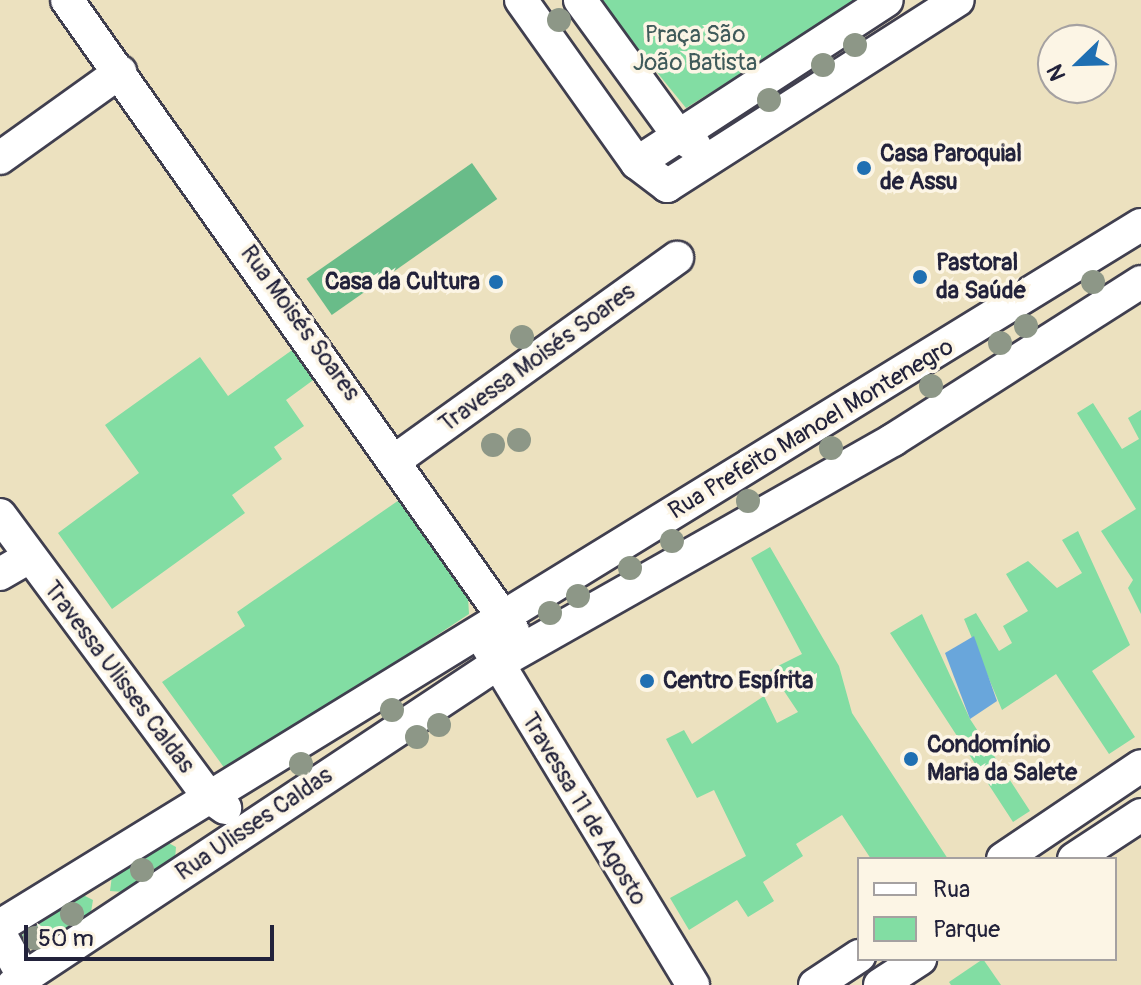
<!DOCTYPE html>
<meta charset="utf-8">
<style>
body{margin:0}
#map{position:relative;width:1141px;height:985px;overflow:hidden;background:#ece1bf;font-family:Pangolin,sans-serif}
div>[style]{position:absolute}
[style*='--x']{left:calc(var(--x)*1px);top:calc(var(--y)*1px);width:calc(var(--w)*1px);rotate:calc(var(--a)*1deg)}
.green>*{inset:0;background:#82dda3}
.forest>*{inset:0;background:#69bc89;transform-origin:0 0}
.water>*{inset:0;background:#69a6db}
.roads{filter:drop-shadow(2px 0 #403f4f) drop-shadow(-2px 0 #403f4f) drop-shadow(0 2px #403f4f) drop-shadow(0 -2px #403f4f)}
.street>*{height:32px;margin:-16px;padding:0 16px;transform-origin:16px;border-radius:16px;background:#fff}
.trees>*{width:24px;height:24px;margin:-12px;border-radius:50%;background:#8d9787}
.dots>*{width:22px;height:22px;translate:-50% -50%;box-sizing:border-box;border:4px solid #fcf5e5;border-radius:50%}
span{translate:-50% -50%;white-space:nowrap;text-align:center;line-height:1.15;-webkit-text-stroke:7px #fcf5e5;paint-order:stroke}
.park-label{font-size:24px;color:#3f5a5a}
.poi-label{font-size:24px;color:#22223b;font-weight:700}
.left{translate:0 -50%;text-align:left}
.right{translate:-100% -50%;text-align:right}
.street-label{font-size:24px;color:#22223b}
.legend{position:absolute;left:857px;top:857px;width:260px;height:104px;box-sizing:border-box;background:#fcf5e5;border:2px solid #a5a1a1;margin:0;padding:10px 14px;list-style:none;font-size:24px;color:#22223b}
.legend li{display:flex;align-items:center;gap:16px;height:40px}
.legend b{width:40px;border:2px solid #a5a1a1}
.north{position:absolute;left:1037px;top:24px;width:80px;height:80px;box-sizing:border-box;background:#fcf5e5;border:2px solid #a5a1a1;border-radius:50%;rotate:247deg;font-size:22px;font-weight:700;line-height:32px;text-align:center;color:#22223b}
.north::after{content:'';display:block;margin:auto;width:28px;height:36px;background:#1f6fb2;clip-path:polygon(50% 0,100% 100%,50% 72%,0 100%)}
.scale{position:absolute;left:24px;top:925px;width:250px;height:36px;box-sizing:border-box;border:4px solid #22223b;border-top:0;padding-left:10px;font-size:24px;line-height:28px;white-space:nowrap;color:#22223b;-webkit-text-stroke:6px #fcf5e5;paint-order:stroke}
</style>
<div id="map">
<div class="green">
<div style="clip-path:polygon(598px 0,859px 0,686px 108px)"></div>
<div style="clip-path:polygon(295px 348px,316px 378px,286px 400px,304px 426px,274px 447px,282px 459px,232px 495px,245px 513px,112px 609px,58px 533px,139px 473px,105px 425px,200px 357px,228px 396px)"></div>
<div style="clip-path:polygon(1093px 403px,1122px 449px,1139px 439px,1128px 418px,1141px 410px,1141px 614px,1128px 588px,1133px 580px,1101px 531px,1136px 509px,1077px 413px)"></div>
<div style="clip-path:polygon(402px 498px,468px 597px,469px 614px,228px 773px,162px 682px,245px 626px,237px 612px)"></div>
<div style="clip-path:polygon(1078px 531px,1130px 645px,1092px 671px,1135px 737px,1109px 754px,1056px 674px,1002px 710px,964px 619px,976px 613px,999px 651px,1012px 643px,1003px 626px,1028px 611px,1006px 574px,1028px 561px,1057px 588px,1082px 573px,1062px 540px)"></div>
<div style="clip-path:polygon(770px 547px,839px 666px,852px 713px,948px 859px,871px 859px,842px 815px,796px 844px,803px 856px,763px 882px,774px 901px,748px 917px,737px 900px,689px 930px,670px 898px,746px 856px,714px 790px,697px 798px,666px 739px,684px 730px,692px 744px,764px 696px,777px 723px,798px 712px,770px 670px,802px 654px,751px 558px)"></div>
<div style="clip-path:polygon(922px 614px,970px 719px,1030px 811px,1013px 822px,890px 633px)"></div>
<div style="clip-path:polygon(165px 841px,176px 847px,175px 859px,124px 892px,110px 891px,112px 876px)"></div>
<div style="clip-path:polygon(83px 895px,93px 900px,91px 912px,32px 949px,21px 946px,22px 935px)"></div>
<div style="clip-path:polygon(983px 959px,1001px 985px,951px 985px,949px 982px)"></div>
</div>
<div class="forest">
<div style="left:472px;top:163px;width:44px;height:202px;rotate:55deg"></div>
</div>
<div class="water">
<div style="clip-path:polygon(974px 636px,997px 701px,970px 719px,945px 653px)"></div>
</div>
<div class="roads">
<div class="street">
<div style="--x:67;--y:0;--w:773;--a:54.75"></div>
<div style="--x:521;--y:0;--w:200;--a:54.6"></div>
<div style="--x:637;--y:163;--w:38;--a:37"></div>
<div style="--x:667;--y:186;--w:345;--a:-32.6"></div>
<div style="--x:580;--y:0;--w:167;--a:54"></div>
<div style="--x:678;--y:135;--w:20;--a:33"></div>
<div style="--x:0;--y:158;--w:148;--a:-35.6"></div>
<div style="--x:637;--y:163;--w:298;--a:-33.1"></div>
<div style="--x:397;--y:459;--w:345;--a:-35.7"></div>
<div style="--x:0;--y:515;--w:350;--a:53.5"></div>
<div style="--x:208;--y:796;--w:21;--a:35"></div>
<div style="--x:0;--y:574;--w:34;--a:-30"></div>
<div style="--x:487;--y:645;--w:398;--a:58.8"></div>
<div style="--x:1003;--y:859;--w:166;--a:-34"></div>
<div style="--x:1074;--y:859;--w:80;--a:-33.3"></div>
<div style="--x:0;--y:926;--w:1339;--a:-31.57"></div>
<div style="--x:0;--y:934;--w:50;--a:61.4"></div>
<div style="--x:13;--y:985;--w:581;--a:-33.55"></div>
<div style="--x:497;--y:664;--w:455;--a:-29.5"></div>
<div style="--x:893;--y:440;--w:294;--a:-32.5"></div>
<div style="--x:815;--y:985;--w:53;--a:-33.4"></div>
<div style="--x:880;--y:985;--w:48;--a:-33"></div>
</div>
</div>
<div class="trees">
<div style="left:559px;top:20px"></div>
<div style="left:855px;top:45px"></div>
<div style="left:823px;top:65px"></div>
<div style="left:769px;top:100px"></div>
<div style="left:1093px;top:282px"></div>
<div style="left:1026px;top:326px"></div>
<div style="left:522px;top:337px"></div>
<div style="left:1000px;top:343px"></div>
<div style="left:931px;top:386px"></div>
<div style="left:519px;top:440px"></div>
<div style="left:493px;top:445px"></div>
<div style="left:831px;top:448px"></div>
<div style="left:748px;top:501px"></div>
<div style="left:672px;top:541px"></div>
<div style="left:630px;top:568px"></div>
<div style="left:578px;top:596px"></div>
<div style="left:550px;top:613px"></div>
<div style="left:392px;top:710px"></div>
<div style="left:439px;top:725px"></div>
<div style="left:417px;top:737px"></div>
<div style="left:301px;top:764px"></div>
<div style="left:142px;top:870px"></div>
<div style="left:72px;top:914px"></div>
<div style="left:35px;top:938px"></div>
</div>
<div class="dots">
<div style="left:864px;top:168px;background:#1f6fb2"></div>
<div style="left:920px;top:277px;background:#1f6fb2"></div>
<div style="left:496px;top:282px;background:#1f6fb2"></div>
<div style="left:647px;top:681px;background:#1f6fb2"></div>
<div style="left:911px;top:759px;background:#1f6fb2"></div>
</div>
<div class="park-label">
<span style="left:695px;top:49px">Praça São<br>João Batista</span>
</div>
<div class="poi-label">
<span class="left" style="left:880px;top:168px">Casa Paroquial<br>de Assu</span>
<span class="left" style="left:936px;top:277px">Pastoral<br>da Saúde</span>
<span class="right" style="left:480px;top:282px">Casa da Cultura</span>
<span class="left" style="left:663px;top:681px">Centro Espírita</span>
<span class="left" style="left:927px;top:759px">Condomínio<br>Maria da Salete</span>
</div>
<div class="street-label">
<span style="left:300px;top:323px;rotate:54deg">Rua Moisés Soares</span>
<span style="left:537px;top:358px;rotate:-36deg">Travessa Moisés Soares</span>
<span style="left:811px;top:429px;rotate:-31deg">Rua Prefeito Manoel Montenegro</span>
<span style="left:119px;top:677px;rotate:53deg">Travessa Ulisses Caldas</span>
<span style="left:584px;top:809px;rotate:59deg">Travessa 11 de Agosto</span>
<span style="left:254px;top:824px;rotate:-34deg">Rua Ulisses Caldas</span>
</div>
<ul class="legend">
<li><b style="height:10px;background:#fff"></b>Rua</li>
<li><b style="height:22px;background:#82dda3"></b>Parque</li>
</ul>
<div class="north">N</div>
<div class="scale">50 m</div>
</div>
